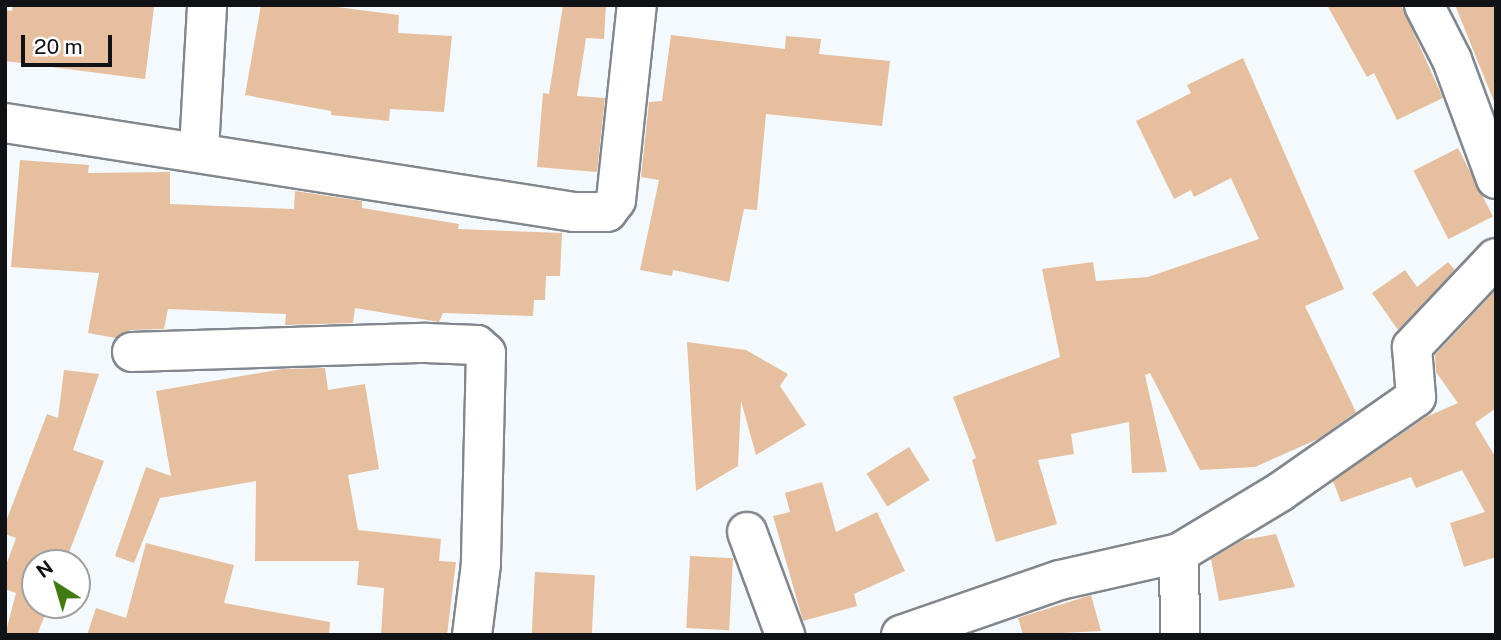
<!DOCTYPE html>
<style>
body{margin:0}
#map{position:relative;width:1501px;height:640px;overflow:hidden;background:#f4f9fe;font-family:"Public Sans",sans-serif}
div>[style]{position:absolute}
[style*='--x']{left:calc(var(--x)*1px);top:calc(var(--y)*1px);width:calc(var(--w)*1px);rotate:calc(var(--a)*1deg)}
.building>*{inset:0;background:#e5bf9e;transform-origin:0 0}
.roads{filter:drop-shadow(2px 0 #82878d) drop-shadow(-2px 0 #82878d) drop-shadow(0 2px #82878d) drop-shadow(0 -2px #82878d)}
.minor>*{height:38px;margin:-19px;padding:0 19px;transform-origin:19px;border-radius:19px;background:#fff}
span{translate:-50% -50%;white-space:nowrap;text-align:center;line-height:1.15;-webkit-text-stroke:6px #fff;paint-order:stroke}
.frame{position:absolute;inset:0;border:7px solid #111215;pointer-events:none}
.north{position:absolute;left:21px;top:549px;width:70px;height:70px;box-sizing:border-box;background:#fff;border:2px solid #a0a0a1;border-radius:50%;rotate:323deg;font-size:19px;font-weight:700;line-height:28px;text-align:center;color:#111215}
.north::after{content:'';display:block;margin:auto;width:24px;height:32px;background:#407a11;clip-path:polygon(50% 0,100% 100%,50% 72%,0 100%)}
.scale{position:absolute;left:21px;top:35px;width:91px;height:32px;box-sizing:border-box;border:4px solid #111215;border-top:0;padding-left:9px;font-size:21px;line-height:24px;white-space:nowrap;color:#111215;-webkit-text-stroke:5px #fff;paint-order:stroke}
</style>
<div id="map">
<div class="building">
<div style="clip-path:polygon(13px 5px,154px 7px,145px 79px,5px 61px,5px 10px,12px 11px)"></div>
<div style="clip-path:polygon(261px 5px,321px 5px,399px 15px,398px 33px,452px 36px,444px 112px,390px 109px,389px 121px,331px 115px,331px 111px,245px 95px)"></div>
<div style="clip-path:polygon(563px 5px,606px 5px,604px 39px,586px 38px,577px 96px,605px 98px,597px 172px,537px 167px,543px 93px,549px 94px)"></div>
<div style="clip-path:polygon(1327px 5px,1401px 5px,1443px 98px,1397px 120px,1374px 73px,1367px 77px)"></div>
<div style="clip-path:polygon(1455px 5px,1496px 5px,1496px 104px,1495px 104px)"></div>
<div style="clip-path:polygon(671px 35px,785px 49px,786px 36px,821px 39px,819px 54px,890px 61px,882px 126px,766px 114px,757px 210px,744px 209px,729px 282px,673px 270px,672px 276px,640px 270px,659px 180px,641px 177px,649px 102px,662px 101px)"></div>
<div style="clip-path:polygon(1243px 58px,1344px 289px,1305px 306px,1356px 412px,1318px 439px,1255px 467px,1200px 470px,1150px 373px,1145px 375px,1167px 472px,1132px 473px,1129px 422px,1071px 434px,1074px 454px,1038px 460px,1057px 524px,996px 542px,972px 460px,976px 458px,953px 397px,1060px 357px,1042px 269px,1093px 262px,1096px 281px,1148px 277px,1259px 239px,1231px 178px,1194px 197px,1191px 190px,1174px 199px,1136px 121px,1191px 93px,1187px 85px)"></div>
<div style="left:1458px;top:148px;width:77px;height:50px;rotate:63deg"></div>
<div style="clip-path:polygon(20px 160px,89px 165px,88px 173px,170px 172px,170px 204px,294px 209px,295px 191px,362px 201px,362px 208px,459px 224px,458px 229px,562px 233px,560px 276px,546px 276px,545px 300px,534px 300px,533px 316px,443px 313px,439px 322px,355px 308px,353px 323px,285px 325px,286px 314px,168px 309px,164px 329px,131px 330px,116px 338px,88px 333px,99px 273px,11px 267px)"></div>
<div style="clip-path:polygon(1448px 262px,1455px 270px,1398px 330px,1372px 293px,1405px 270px,1417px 287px)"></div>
<div style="clip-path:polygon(1496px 290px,1496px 408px,1475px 423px,1496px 458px,1496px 557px,1464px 567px,1450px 523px,1485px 512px,1462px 470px,1416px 488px,1411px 477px,1341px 502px,1333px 481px,1426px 417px,1458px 403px,1436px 372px,1435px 355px)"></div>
<div style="clip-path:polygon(687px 342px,746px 350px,788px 374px,780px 386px,806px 425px,756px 455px,741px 401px,738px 466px,696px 491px)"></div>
<div style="clip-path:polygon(325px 368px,328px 390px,365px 384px,379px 469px,348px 475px,358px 530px,441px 539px,439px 561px,456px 562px,447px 635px,381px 635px,384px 588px,357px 585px,359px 561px,255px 561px,256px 481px,160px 498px,134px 563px,115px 556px,146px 467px,171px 476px,156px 391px,282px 369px)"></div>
<div style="clip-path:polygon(64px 370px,99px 374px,73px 450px,104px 461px,65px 563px,35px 563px,35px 605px,49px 605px,37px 635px,5px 635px,16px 593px,5px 589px,5px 568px,16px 538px,5px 534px,5px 524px,47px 414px,58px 418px)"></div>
<div style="left:909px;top:447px;width:39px;height:50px;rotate:58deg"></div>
<div style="clip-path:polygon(822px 482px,836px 532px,877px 512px,905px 571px,854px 594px,857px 606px,803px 621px,773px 516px,790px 512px,785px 493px)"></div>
<div style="clip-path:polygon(1276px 534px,1295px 587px,1219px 601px,1211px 559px,1243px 540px)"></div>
<div style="clip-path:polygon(146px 543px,234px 565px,224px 603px,330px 622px,329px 635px,87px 635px,96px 608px,126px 618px)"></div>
<div style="left:690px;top:556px;width:43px;height:72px;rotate:3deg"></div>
<div style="left:535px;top:572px;width:60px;height:63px;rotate:3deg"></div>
<div style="clip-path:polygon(1091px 595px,1101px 631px,1023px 635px,1018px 618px)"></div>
</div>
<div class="roads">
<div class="minor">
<div style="--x:1424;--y:5;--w:62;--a:63"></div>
<div style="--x:1452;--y:60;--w:127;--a:69.7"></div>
<div style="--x:5;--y:123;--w:576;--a:8.89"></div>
<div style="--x:574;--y:212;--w:33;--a:0"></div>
<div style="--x:607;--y:212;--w:15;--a:-53"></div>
<div style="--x:616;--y:200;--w:196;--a:-83.9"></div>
<div style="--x:199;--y:150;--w:145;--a:-86.8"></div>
<div style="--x:132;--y:352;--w:294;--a:-1.8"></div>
<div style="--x:426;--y:343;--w:51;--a:2.2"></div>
<div style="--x:477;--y:345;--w:12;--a:42"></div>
<div style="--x:486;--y:353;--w:211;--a:91.4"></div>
<div style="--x:481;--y:564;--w:72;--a:97.2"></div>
<div style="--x:747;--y:532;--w:110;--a:69.7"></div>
<div style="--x:1179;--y:553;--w:82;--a:89.3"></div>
<div style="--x:901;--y:635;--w:168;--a:-19.1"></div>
<div style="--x:1060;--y:580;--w:122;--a:-12.8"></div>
<div style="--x:1179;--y:553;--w:118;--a:-31.1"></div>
<div style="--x:1280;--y:492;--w:166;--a:-34.9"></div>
<div style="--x:1416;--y:397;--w:50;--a:-94.6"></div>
<div style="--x:1412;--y:347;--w:122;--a:-46.7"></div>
</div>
</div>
<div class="frame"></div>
<div class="north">N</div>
<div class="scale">20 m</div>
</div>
